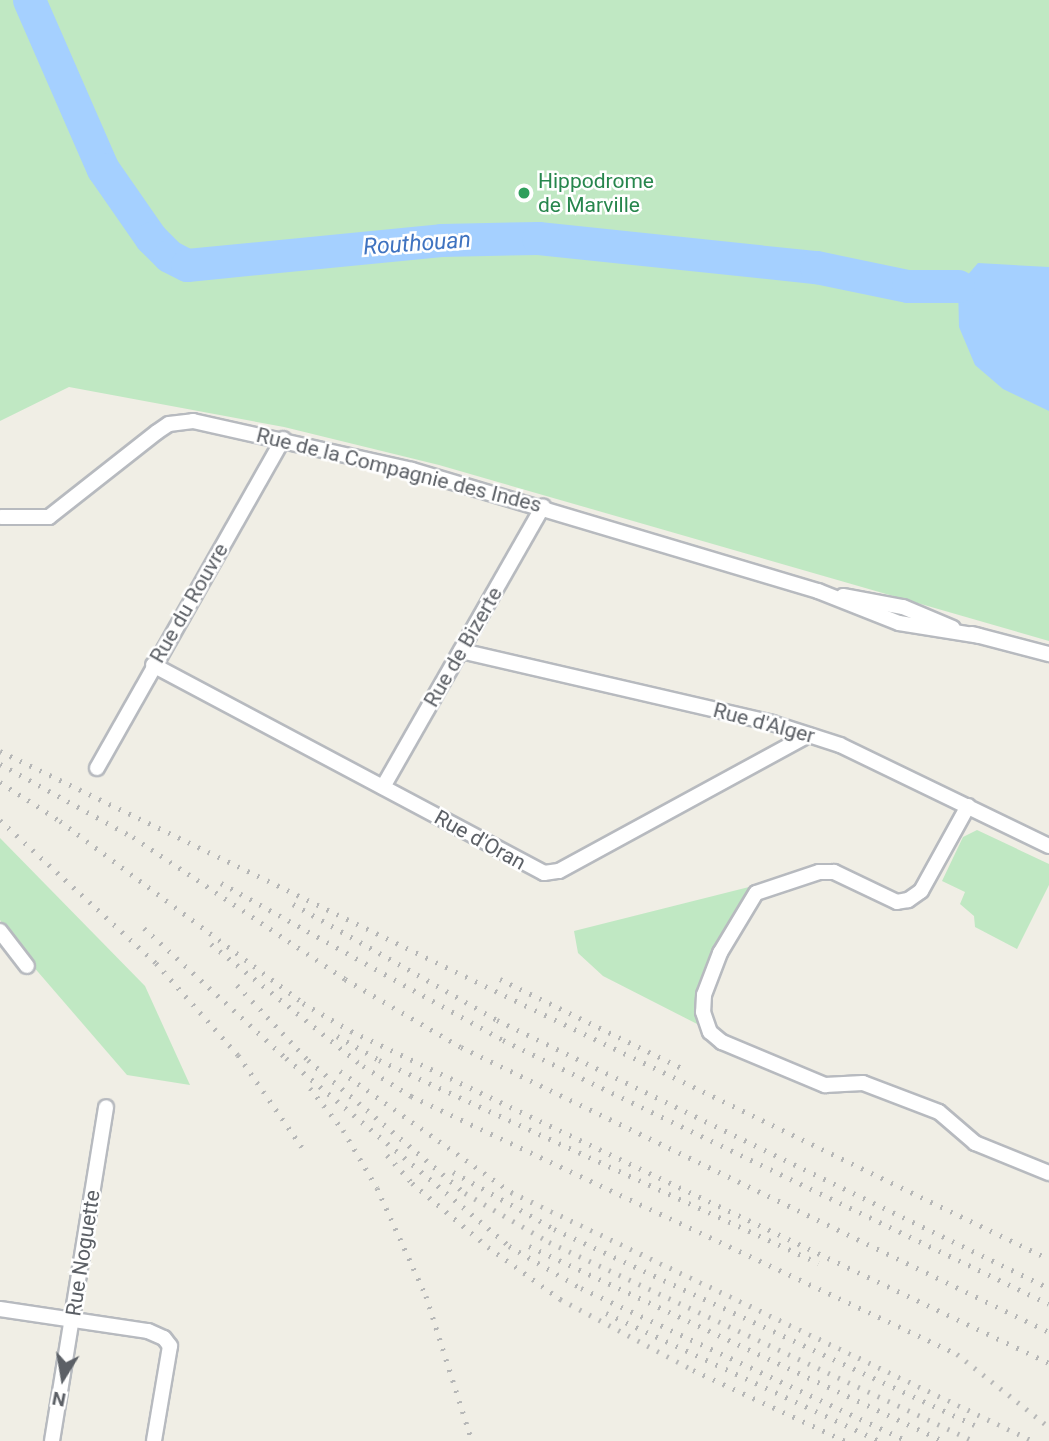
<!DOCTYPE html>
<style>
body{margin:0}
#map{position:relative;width:1049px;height:1441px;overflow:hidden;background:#f0eee5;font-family:Roboto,sans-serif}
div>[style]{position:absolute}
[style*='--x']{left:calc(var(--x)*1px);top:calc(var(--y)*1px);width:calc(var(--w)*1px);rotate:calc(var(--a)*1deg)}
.green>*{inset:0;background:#c0e8c3}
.water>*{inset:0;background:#a5d0ff}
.river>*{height:33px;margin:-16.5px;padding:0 16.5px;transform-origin:16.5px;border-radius:16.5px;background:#a5d0ff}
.roads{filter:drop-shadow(2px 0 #b7babf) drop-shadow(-2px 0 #b7babf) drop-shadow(0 2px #b7babf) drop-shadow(0 -2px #b7babf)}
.minor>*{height:14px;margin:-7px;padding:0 7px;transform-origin:7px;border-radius:7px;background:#fff}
.rail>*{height:5px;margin-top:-2.5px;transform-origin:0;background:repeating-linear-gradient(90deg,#b6b7b7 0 2px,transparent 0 11px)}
.dots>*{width:19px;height:19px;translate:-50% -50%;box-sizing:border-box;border:4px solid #fff;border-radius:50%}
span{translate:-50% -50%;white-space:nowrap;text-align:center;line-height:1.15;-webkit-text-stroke:5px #fff;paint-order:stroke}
.leisure-label{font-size:21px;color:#27864d}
.left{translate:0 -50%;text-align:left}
.street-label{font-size:21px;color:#5c6066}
.water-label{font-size:23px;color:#3f73c0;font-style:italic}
.north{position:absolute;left:28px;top:1343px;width:70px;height:70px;-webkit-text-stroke:5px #fff;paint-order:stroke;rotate:191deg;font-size:19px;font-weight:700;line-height:28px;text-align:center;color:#5c6066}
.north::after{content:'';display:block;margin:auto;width:24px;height:32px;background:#5c6066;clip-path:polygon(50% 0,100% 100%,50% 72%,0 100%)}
</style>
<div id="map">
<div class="green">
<div style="clip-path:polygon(0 0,1049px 0,1049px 641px,439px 465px,284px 427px,69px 387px,0 421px)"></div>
<div style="clip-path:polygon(977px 830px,1049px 864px,1049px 885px,1017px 949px,975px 927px,974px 916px,960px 904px,965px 892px,942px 881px,963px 837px)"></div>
<div style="clip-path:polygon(0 838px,145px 986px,190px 1085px,127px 1075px,32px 965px,0 920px)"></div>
<div style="clip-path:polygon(749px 887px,695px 992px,703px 1027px,603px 976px,578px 953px,574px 931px)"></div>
</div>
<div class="water">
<div style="clip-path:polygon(978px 263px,1049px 267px,1049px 411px,1003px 389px,975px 365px,959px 327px,958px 286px)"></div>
</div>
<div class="river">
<div style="--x:29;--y:0;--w:184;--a:66.4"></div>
<div style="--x:103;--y:169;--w:84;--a:55.2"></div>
<div style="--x:151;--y:238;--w:25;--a:45"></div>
<div style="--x:169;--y:256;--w:20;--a:27"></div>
<div style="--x:187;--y:265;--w:255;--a:-5.6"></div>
<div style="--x:441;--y:240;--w:97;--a:-1.2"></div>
<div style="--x:538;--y:238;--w:280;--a:6"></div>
<div style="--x:816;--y:267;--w:94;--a:11.7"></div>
<div style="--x:908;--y:286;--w:50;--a:0"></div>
</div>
<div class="roads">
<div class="minor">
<div style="--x:1;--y:517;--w:48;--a:0"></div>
<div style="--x:49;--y:517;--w:137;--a:-38.2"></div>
<div style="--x:157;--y:432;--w:14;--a:-34"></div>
<div style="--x:169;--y:424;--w:24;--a:-7"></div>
<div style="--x:193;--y:421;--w:224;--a:12.6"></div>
<div style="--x:412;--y:470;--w:424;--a:16.6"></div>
<div style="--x:818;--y:591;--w:87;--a:21.6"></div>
<div style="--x:899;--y:623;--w:81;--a:9.2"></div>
<div style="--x:843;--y:596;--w:61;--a:10.4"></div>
<div style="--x:903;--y:607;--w:54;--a:22.8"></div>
<div style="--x:972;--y:634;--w:80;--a:14.6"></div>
<div style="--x:461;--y:651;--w:319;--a:13"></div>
<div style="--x:772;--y:723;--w:71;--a:17.9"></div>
<div style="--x:840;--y:745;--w:232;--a:25.8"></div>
<div style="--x:153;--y:665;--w:443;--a:28"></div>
<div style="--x:544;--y:873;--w:15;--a:-8"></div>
<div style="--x:559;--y:871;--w:284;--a:-28.6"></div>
<div style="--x:97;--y:768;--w:378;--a:-60.5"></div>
<div style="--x:383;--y:787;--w:323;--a:-60.3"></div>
<div style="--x:968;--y:806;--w:97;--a:118.9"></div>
<div style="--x:921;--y:891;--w:16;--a:145"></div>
<div style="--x:908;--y:900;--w:11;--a:170"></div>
<div style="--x:897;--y:902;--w:70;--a:-154.5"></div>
<div style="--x:834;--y:872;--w:15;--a:180"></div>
<div style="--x:819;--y:872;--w:66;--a:161.6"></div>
<div style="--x:756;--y:893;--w:70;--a:121"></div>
<div style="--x:720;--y:953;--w:45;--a:110.9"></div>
<div style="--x:704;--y:995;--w:17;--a:93"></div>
<div style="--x:703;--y:1012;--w:21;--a:71"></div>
<div style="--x:710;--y:1032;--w:16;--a:40"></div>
<div style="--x:722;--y:1042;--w:112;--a:22.7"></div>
<div style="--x:825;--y:1085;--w:38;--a:-3"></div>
<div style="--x:863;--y:1083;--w:81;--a:20.9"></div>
<div style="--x:939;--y:1112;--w:48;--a:40.7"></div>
<div style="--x:975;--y:1143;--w:80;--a:22.1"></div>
<div style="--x:0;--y:931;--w:44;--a:52.4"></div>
<div style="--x:0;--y:1309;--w:150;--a:8.5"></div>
<div style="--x:148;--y:1331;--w:17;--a:24"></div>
<div style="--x:164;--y:1338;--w:10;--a:53"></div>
<div style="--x:170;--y:1346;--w:96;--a:99.6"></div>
<div style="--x:52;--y:1441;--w:338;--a:-80.8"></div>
</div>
</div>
<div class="rail">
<div style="--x:0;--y:751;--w:1166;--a:25.84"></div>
<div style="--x:0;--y:764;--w:152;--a:28.8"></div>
<div style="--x:133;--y:837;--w:255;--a:33.8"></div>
<div style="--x:345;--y:979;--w:134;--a:30.4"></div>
<div style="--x:461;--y:1047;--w:653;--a:25.86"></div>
<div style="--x:0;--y:782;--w:72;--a:33"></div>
<div style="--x:60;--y:821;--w:304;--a:36.8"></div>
<div style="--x:303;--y:1003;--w:56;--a:30.3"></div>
<div style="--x:351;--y:1031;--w:773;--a:25.44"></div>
<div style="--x:0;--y:820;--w:212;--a:42.5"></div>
<div style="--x:156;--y:963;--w:123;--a:48.3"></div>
<div style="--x:238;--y:1055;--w:112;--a:55.2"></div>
<div style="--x:221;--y:883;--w:323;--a:29.1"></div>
<div style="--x:503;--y:1040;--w:606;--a:25.8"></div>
<div style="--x:293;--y:904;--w:235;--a:29.6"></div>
<div style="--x:497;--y:1020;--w:614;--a:25.9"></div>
<div style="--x:144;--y:928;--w:193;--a:42.5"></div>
<div style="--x:286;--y:1058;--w:292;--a:40.1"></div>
<div style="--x:509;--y:1246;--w:83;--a:30.3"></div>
<div style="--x:581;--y:1288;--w:360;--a:25.1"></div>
<div style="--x:211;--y:944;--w:195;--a:38.8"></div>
<div style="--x:363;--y:1066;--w:57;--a:32"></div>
<div style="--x:411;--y:1096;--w:604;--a:25.29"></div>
<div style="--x:957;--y:1354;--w:117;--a:38.4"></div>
<div style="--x:500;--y:979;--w:203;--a:26.1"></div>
<div style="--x:237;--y:985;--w:103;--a:46.6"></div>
<div style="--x:308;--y:1060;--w:206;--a:40.3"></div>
<div style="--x:465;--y:1193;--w:97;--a:30.3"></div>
<div style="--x:549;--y:1242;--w:469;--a:25.1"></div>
<div style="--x:337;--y:1036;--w:48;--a:29.7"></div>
<div style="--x:379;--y:1060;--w:484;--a:24.8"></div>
<div style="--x:340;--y:1071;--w:209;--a:35.3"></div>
<div style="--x:511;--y:1192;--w:578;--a:25.5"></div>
<div style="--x:310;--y:1088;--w:53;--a:51.8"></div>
<div style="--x:343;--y:1130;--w:67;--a:59.6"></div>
<div style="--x:377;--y:1188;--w:119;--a:65.6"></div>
<div style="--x:426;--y:1296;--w:152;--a:72.4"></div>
<div style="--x:387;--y:1155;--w:38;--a:48"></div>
<div style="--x:412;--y:1183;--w:99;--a:40.1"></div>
<div style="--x:488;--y:1247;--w:89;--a:35.8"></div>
<div style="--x:560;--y:1299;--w:151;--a:28.1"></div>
<div style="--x:693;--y:1370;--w:168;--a:25"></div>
<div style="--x:453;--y:1172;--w:116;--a:29.4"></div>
<div style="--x:554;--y:1229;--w:464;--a:25"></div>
<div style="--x:529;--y:1246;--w:459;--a:25.2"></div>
<div style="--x:606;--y:1313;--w:302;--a:25.1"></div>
</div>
<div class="dots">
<div style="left:524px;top:193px;background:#2e9e5b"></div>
</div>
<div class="leisure-label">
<span class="left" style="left:538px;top:193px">Hippodrome<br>de Marville</span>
</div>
<div class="street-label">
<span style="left:399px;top:470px;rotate:14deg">Rue de la Compagnie des Indes</span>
<span style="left:189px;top:603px;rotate:-60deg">Rue du Rouvre</span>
<span style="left:463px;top:647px;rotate:-60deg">Rue de Bizerte</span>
<span style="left:764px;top:723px;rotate:15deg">Rue d'Alger</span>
<span style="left:480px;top:840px;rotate:29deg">Rue d'Oran</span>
<span style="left:83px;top:1253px;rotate:-81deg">Rue Noguette</span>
</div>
<div class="water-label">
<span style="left:417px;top:244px;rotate:-4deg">Routhouan</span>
</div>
<div class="north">N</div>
</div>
